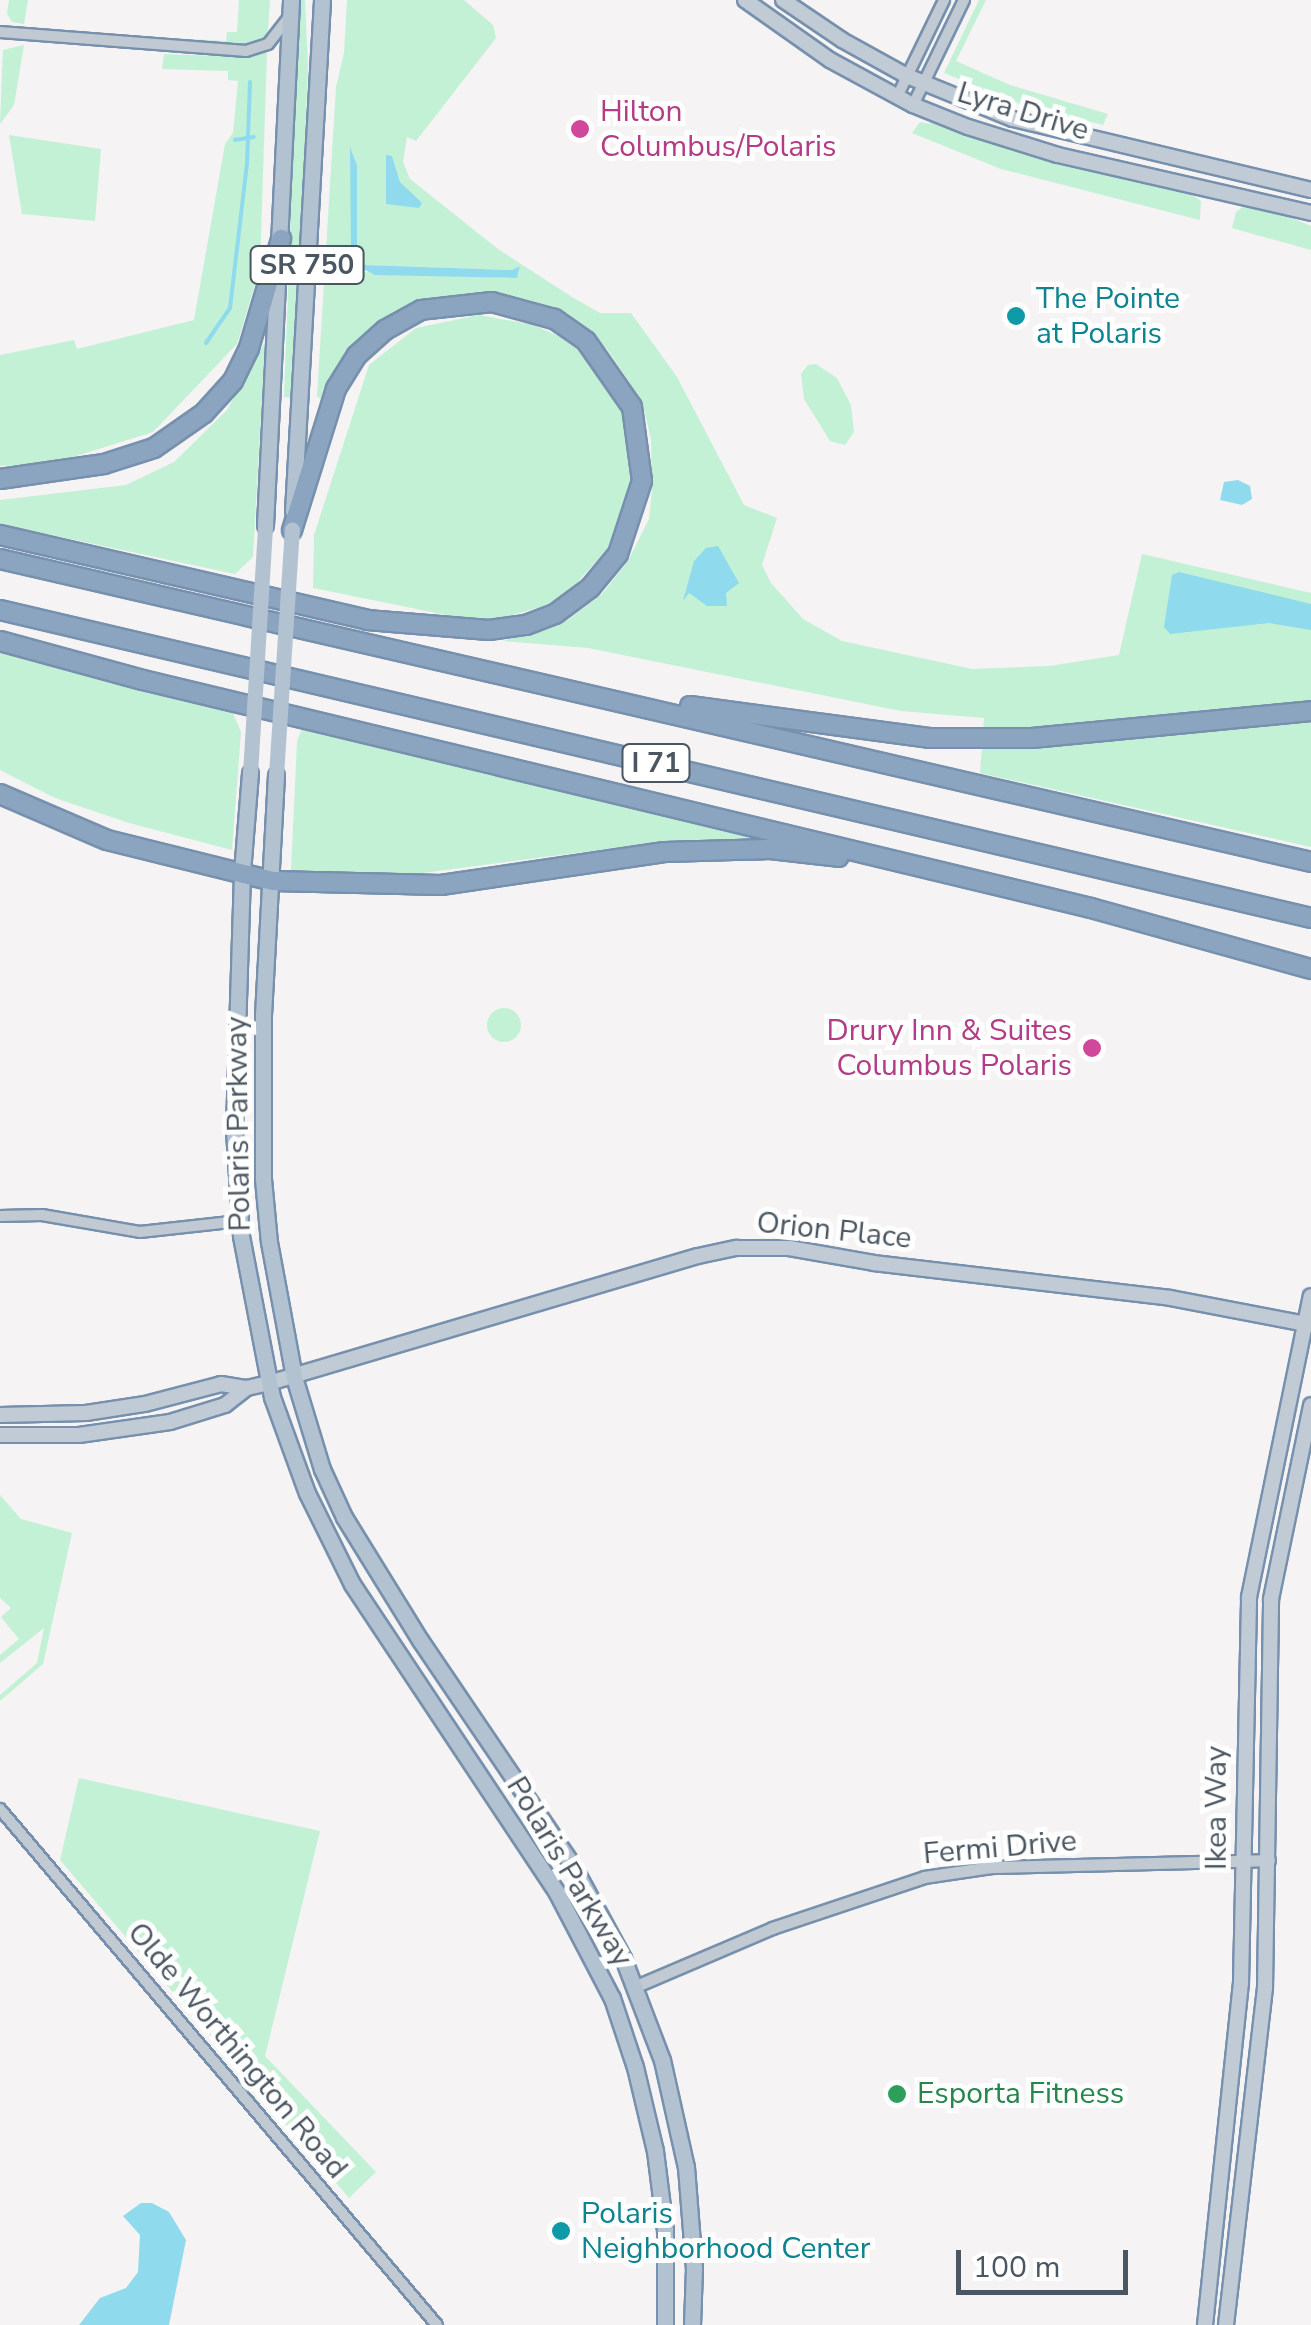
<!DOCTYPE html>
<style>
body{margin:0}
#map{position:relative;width:1311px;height:2325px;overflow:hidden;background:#f5f3f3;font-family:"Nunito Sans",sans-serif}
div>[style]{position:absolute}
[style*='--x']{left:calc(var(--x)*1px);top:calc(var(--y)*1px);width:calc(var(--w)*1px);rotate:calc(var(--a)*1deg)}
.green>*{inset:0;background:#c3f1d5}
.round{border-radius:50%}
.water>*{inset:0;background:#90daee}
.stream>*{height:4px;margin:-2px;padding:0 2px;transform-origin:2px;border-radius:2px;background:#90daee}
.roads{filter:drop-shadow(2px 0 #7690ad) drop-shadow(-2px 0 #7690ad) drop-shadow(0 2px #7690ad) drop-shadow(0 -2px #7690ad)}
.minor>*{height:10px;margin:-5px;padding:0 5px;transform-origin:5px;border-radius:5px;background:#c1cad2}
.tertiary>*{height:11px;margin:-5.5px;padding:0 5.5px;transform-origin:5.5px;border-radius:5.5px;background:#c1cad2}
.secondary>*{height:14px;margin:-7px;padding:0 7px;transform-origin:7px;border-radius:7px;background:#c1cbd6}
.primary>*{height:15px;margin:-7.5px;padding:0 7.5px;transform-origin:7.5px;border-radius:7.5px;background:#b3c2d1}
.motorway>*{height:18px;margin:-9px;padding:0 9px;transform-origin:9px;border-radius:9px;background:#8ba5c1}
.primary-bridge>*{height:15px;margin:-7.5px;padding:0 7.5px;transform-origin:7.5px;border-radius:7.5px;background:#b3c2d1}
.dots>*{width:28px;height:28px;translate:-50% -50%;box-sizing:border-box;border:5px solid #fff;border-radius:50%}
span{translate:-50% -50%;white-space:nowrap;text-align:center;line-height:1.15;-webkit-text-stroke:10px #fff;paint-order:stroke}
.shield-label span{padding:2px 8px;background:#fff;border:2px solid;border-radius:8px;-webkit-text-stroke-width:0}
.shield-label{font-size:28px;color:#4a5661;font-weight:700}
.hotel-label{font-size:30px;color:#b23c85}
.left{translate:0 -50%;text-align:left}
.right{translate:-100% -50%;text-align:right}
.street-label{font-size:30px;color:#4a5661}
.culture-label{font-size:30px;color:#0d838f}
.leisure-label{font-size:30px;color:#27864d}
.scale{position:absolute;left:956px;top:2250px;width:172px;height:45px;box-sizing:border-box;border:5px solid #4a5661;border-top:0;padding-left:12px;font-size:30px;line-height:35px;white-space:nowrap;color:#4a5661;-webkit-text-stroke:8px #fff;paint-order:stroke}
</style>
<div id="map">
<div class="green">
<div style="clip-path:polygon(9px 0,28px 0,24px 24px,12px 22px,7px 14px)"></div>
<div style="clip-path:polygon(239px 0,270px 0,268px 31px,261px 43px,250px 47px,170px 43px,171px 38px,226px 41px,227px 32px,237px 32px)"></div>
<div style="clip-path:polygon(299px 0,305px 0,308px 68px,294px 398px,284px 397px)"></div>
<div style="clip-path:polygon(evenodd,347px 0,464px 0,493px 25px,496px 38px,416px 141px,407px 137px,403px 162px,410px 179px,498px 249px,572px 297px,600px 313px,631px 313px,677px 377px,744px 505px,777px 518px,762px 565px,771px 583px,803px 619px,842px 641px,972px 669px,1049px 666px,1119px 655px,1142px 554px,1311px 593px,1311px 847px,980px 773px,984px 718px,901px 711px,588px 648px,503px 641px,568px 620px,602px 594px,628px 561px,649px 519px,652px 490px,651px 439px,642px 401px,607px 349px,567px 313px,529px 300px,491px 295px,453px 296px,412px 307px,340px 368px,324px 399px,317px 397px,336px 87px,344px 53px,347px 0,351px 150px,357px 165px,357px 250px,365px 265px,512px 270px,520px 266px,517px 278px,365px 272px,351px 255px,351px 150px,347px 0,392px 156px,400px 182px,421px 203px,386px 203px,392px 156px)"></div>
<div style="clip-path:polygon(979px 0,986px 0,956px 61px,1010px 85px,1108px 114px,1103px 125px,1020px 104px,944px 73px)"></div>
<div style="clip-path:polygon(24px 45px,14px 105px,0 124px,3px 50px)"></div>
<div style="clip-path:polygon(267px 51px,260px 268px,237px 344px,153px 432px,57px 462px,0 466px,0 355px,74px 340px,77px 349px,194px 320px,225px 144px,233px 133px,238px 81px,228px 80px,228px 71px,162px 69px,164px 54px,240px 57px)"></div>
<div style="clip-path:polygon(928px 119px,1021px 152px,1188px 192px,1201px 201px,1200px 220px,1001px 169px,912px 133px,920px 122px,930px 124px)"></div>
<div style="clip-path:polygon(9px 135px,101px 149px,95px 221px,22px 214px)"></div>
<div style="clip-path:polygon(1243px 207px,1279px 213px,1311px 226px,1311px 250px,1232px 228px,1236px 212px)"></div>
<div style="clip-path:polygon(479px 315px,534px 325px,560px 337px,589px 358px,608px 380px,623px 410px,633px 477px,628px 508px,615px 540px,568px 593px,544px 606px,498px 619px,471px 620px,313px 588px,314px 535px,369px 365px,416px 328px)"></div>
<div style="clip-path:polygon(265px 342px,253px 557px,235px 574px,0 524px,0 500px,126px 485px,174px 462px,227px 410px)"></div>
<div style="clip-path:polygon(816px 364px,837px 378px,851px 405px,854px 432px,845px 445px,830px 441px,804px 399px,801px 374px,808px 365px)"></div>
<div style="clip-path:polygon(0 650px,229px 704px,241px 732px,232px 850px,129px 823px,55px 798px,0 770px)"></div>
<div style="clip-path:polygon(303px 726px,764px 838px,622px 847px,415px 874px,291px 870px,297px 741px)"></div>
<div class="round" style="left:487px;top:1008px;width:34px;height:34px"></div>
<div style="clip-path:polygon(0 1495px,21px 1519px,72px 1533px,43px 1664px,0 1701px,0 1695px,37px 1663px,44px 1628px,0 1663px,0 1655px,19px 1639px,1px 1617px,11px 1608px,0 1598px)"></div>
<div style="clip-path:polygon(79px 1778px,320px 1831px,265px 2056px,376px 2172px,349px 2198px,60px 1860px)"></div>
</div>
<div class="water">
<div style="clip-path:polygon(350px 147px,357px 165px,357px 250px,365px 265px,512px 270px,520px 266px,517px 278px,375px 275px,359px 267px,351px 255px)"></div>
<div style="clip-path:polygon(386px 155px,392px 156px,400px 182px,422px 203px,419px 208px,386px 204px)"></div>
<div style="clip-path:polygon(1238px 480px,1250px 486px,1252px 499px,1242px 505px,1220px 500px,1224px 482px)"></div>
<div style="clip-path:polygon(718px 546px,739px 583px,726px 593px,727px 606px,707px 606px,689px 593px,683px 601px,694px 561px,706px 548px)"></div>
<div style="clip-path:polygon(1179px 572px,1311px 604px,1311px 630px,1269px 623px,1170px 634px,1164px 627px,1172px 575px)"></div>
<div style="clip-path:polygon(141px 2203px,152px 2203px,169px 2212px,186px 2240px,169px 2325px,79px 2325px,100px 2298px,126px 2288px,138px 2272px,140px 2235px,123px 2216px)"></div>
</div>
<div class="stream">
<div style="--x:235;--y:140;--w:19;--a:-9"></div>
<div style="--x:206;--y:343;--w:42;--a:-55.6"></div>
<div style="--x:230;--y:308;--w:145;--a:-83.3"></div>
<div style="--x:247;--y:164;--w:82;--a:-87.9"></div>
</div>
<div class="roads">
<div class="minor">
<div style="--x:0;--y:32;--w:247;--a:4.4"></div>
<div style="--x:246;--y:51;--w:23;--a:-18"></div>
<div style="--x:268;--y:44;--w:36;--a:-52"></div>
<div style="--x:897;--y:97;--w:108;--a:-64.1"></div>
<div style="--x:913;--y:105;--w:117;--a:-64.1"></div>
<div style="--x:0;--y:1216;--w:42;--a:-1.4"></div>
<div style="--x:42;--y:1215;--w:99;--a:9.8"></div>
<div style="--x:140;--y:1232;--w:100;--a:-6.3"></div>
<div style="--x:0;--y:1809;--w:676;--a:49.74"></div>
</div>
<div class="tertiary">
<div style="--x:634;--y:1987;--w:150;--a:-23.1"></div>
<div style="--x:772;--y:1928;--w:160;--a:-18.5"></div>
<div style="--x:924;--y:1877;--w:68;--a:-8.5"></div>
<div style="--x:991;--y:1867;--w:278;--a:-1.4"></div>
</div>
<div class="secondary">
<div style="--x:745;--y:0;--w:104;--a:35.2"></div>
<div style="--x:830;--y:60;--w:94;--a:28.5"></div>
<div style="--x:913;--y:105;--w:59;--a:21.8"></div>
<div style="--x:968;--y:127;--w:94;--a:17.3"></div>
<div style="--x:1058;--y:155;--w:260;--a:12.9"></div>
<div style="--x:783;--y:0;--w:71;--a:34.1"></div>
<div style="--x:842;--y:40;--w:74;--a:29"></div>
<div style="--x:907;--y:76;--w:114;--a:22.1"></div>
<div style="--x:1013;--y:119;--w:306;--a:13.4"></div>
<div style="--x:0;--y:1415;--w:86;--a:-1.3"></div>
<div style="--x:86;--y:1413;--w:60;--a:-8.7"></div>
<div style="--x:145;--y:1404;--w:79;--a:-14.7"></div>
<div style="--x:221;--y:1384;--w:26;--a:9"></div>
<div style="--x:247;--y:1388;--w:23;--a:-13"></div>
<div style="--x:269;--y:1383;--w:447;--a:-16.5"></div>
<div style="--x:698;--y:1256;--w:40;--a:-12"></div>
<div style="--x:737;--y:1248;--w:52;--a:0"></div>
<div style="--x:789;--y:1248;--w:86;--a:10"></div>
<div style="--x:874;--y:1263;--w:298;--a:6.7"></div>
<div style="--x:1170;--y:1298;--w:144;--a:10.8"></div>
<div style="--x:0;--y:1435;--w:79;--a:0"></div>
<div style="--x:79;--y:1435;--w:92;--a:-8.1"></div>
<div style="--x:170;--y:1422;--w:58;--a:-17.2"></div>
<div style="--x:225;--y:1405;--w:28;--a:-38"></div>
<div style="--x:1205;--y:2325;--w:344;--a:-84"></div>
<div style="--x:1241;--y:1983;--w:386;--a:-88.8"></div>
<div style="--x:1249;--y:1597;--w:307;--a:-78.4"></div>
<div style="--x:1226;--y:2325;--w:339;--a:-83.4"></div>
<div style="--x:1265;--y:1988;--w:389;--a:-89.1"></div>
<div style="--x:1271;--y:1599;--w:198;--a:-78.3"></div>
</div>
<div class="primary">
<div style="--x:293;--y:511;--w:512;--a:-86.75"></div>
<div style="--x:265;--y:525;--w:526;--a:-87.16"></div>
<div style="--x:250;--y:773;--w:100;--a:94.6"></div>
<div style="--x:242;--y:873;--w:258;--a:91.8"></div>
<div style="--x:234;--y:1131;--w:105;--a:86.2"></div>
<div style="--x:241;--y:1236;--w:164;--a:79.1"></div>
<div style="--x:272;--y:1397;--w:102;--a:70"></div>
<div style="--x:307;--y:1493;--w:102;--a:63.7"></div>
<div style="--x:352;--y:1584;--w:371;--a:56.4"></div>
<div style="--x:557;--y:1893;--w:119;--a:62.4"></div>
<div style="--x:612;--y:1998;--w:73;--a:71.6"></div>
<div style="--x:635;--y:2067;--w:86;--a:76.6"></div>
<div style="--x:655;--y:2151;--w:80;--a:82.8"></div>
<div style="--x:665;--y:2230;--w:95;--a:90"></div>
<div style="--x:276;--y:775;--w:238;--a:93.1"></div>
<div style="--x:263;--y:1013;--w:166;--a:90"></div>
<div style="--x:263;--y:1179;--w:63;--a:84.6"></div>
<div style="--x:269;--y:1242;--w:137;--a:79.5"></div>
<div style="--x:294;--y:1377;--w:96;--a:73.1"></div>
<div style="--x:322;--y:1469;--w:53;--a:65.4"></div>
<div style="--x:344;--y:1517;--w:145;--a:58.3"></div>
<div style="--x:420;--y:1640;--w:273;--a:55.9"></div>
<div style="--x:573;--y:1866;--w:105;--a:61.5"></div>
<div style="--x:623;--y:1958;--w:109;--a:69.1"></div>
<div style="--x:662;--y:2060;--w:110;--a:77.4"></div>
<div style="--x:686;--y:2167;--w:101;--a:85.5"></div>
<div style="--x:694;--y:2268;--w:57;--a:92"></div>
</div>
<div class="motorway">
<div style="--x:0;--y:479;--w:105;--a:-8.2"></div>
<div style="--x:104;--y:464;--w:52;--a:-17.7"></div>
<div style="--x:154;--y:448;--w:61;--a:-35"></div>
<div style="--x:204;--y:413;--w:43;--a:-47.8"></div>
<div style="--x:233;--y:381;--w:37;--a:-64"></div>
<div style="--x:249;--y:348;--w:114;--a:-73.6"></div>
<div style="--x:0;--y:535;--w:377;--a:13"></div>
<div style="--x:367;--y:620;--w:122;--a:4.7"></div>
<div style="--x:489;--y:630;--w:37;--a:-8"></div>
<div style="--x:526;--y:625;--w:31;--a:-21"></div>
<div style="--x:555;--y:614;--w:44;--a:-36.6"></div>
<div style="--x:590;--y:588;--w:44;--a:-50.5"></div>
<div style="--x:618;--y:554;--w:77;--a:-71.8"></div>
<div style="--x:642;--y:481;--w:75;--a:-97.7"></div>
<div style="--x:632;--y:407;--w:80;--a:-124.9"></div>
<div style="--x:586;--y:341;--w:39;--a:-145"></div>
<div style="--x:554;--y:319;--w:64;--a:-164.7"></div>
<div style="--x:492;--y:302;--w:71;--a:173.6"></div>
<div style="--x:421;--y:310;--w:41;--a:150.9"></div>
<div style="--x:385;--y:330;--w:38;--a:138"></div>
<div style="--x:357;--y:355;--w:40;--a:122"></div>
<div style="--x:336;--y:389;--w:148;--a:107.3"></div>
<div style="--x:0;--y:559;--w:1346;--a:13.01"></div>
<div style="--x:0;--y:610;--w:1347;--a:13.22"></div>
<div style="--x:0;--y:641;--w:148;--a:15.3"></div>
<div style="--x:143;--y:680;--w:975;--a:13.52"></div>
<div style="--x:1091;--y:908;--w:228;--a:15.5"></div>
<div style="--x:690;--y:706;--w:241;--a:7.6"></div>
<div style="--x:929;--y:738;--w:103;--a:0"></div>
<div style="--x:1032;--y:738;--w:280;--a:-5.5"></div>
<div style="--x:0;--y:794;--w:116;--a:23.3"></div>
<div style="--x:107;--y:840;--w:171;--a:13.9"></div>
<div style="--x:273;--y:881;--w:168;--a:1.4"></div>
<div style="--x:441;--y:885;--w:226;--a:-8.4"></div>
<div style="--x:665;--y:852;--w:105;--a:-1.6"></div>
<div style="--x:770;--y:849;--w:69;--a:6.6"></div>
</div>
</div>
<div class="primary-bridge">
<div style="--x:250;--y:773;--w:248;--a:-86.5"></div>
<div style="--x:276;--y:775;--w:246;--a:-86.3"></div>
</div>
<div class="dots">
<div style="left:580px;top:129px;background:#d1479c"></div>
<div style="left:1016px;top:316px;background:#0f9aa8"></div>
<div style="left:1092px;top:1048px;background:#d1479c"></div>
<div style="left:897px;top:2094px;background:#2e9e5b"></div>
<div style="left:561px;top:2231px;background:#0f9aa8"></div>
</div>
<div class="shield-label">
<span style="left:307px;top:265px">SR 750</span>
<span style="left:656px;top:763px">I 71</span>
</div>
<div class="hotel-label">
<span class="left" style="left:600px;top:129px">Hilton<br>Columbus/Polaris</span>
<span class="right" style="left:1072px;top:1048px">Drury Inn &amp; Suites<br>Columbus Polaris</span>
</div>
<div class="street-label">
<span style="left:1023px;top:112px;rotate:17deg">Lyra Drive</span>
<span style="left:239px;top:1124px;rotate:-91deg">Polaris Parkway</span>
<span style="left:834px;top:1231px;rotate:6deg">Orion Place</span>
<span style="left:1217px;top:1808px;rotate:-90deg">Ikea Way</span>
<span style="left:1000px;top:1848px;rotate:-5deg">Fermi Drive</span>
<span style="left:569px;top:1872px;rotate:59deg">Polaris Parkway</span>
<span style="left:237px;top:2051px;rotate:50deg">Olde Worthington Road</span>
</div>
<div class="culture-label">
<span class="left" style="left:1036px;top:316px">The Pointe<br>at Polaris</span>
<span class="left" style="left:581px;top:2231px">Polaris<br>Neighborhood Center</span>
</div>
<div class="leisure-label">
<span class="left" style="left:917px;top:2094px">Esporta Fitness</span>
</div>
<div class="scale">100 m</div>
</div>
